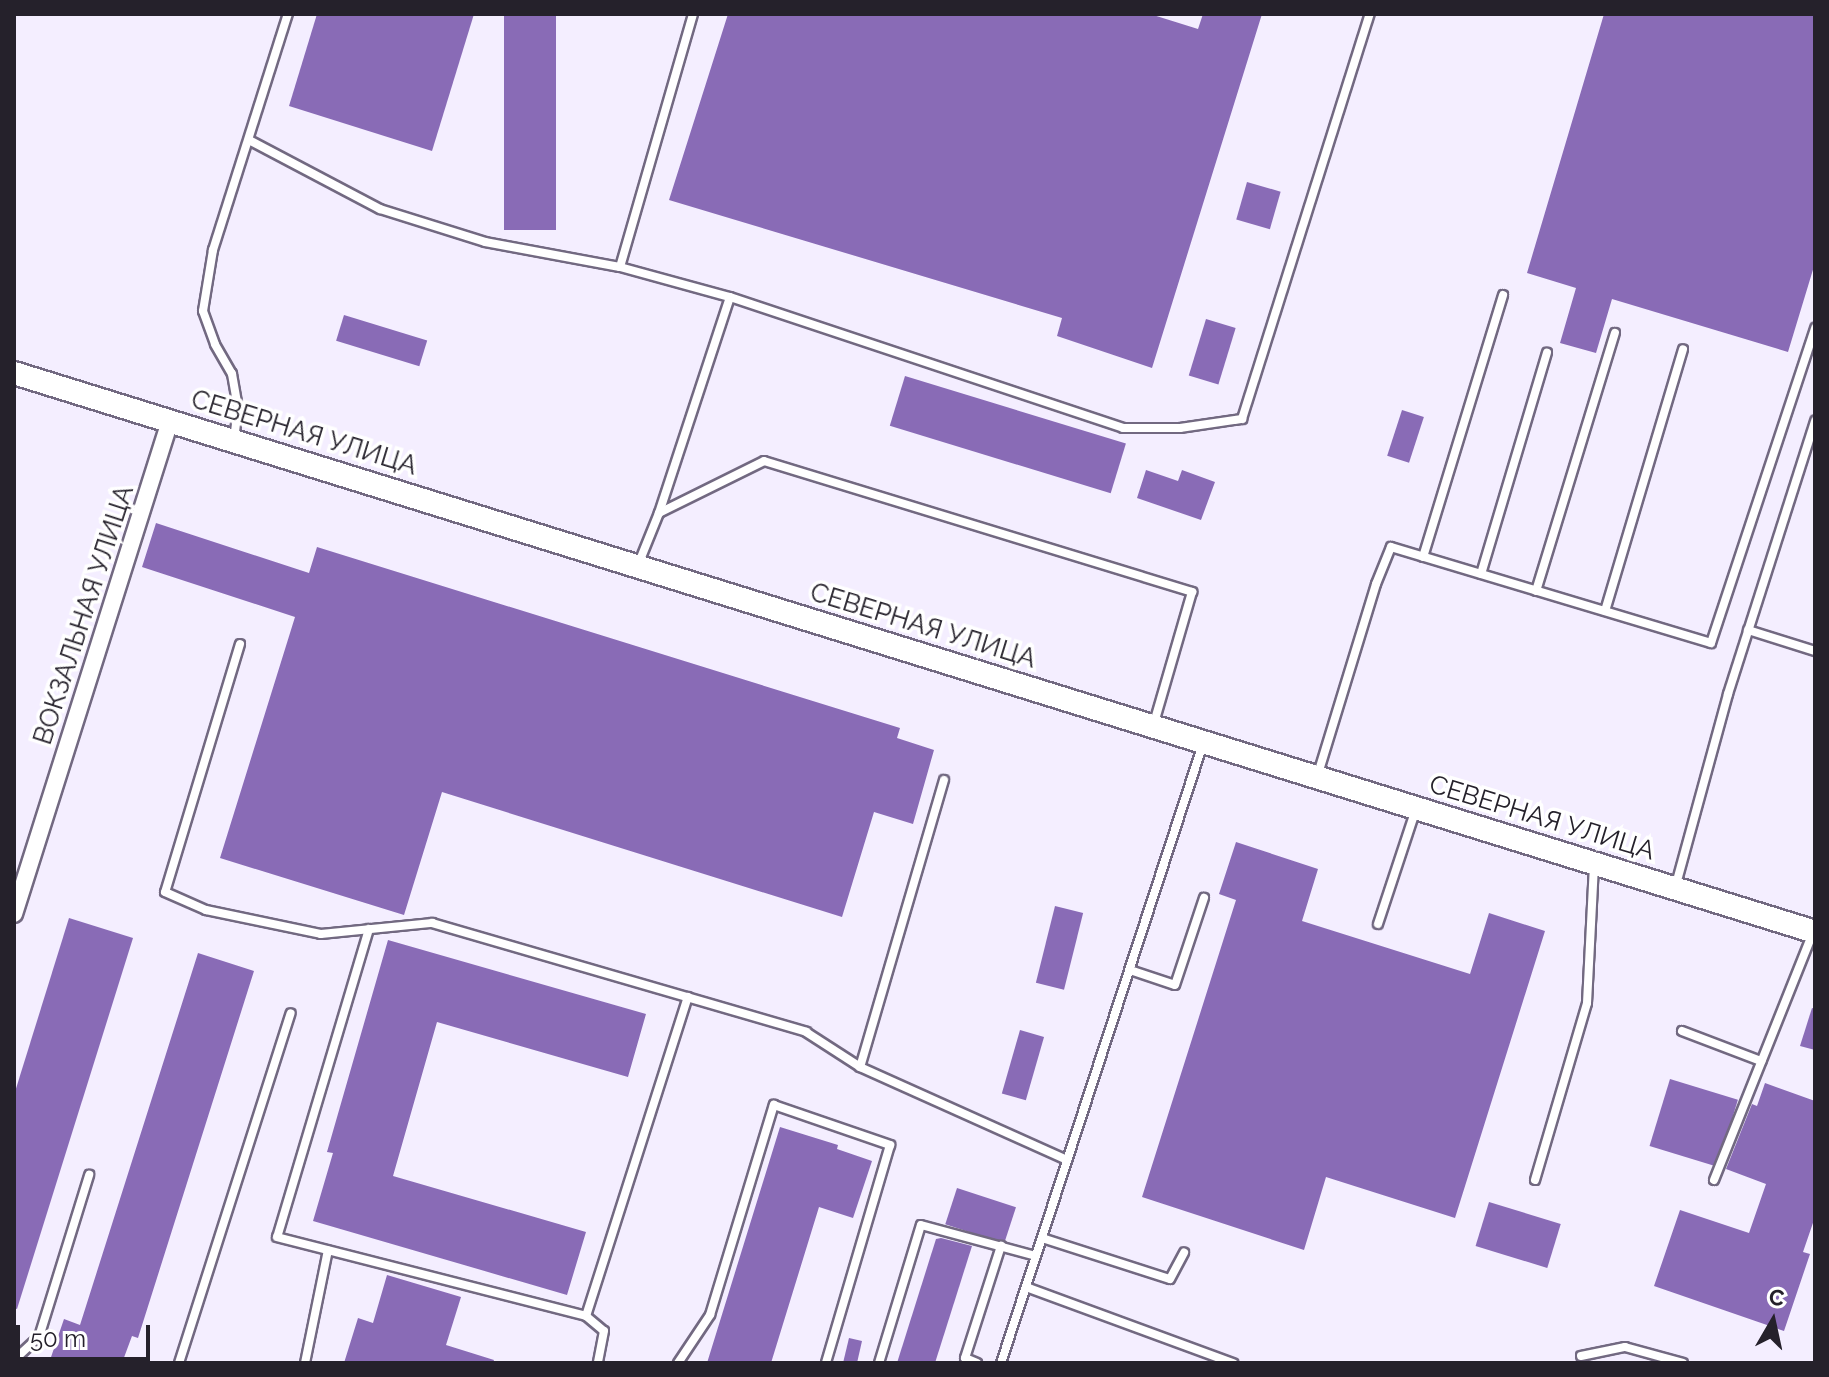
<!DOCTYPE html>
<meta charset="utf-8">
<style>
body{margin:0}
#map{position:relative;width:1829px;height:1377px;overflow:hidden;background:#f4eeff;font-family:Raleway,sans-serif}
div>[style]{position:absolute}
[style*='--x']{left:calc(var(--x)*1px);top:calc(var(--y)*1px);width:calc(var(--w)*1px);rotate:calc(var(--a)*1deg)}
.building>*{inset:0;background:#896bb6;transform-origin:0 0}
.roads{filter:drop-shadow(2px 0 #726981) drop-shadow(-2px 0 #726981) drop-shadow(0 2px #726981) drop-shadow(0 -2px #726981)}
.service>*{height:8px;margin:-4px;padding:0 4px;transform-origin:4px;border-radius:4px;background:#fff}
.minor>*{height:16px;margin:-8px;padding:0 8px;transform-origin:8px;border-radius:8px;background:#fff}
.secondary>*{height:22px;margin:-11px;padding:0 11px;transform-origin:11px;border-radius:11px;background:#fff}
span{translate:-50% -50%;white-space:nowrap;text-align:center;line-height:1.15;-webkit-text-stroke:7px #fff;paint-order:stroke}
.street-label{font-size:26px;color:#25212b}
.frame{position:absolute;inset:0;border:16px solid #25212b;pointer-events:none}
.north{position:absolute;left:1733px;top:1281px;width:80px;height:80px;-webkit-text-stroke:6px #fff;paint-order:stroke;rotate:9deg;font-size:22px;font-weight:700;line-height:32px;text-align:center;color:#25212b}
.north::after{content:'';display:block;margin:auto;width:28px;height:36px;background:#25212b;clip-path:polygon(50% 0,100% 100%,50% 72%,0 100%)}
.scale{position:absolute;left:16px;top:1325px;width:134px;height:36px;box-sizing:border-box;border:4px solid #25212b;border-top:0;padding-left:10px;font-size:24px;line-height:28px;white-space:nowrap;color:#25212b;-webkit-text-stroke:6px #fff;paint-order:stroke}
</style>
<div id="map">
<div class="building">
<div style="clip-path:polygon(317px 14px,474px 14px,432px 151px,289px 106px)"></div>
<div style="left:504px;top:14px;width:52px;height:216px"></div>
<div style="clip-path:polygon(728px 14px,1150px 14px,1198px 29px,1203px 14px,1262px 14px,1152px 368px,1057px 336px,1062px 318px,669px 200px)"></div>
<div style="clip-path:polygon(1604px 14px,1815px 14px,1815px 263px,1788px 352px,1612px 299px,1596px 353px,1560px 343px,1576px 288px,1527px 273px)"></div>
<div style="left:1247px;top:182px;width:35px;height:39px;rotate:16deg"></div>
<div style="left:344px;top:315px;width:87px;height:27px;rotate:17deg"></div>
<div style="left:1206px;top:319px;width:31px;height:59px;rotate:17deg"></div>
<div style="left:905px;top:376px;width:231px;height:52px;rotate:17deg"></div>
<div style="left:1402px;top:410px;width:23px;height:48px;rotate:18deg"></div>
<div style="clip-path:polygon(1146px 470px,1178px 481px,1182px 470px,1215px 482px,1201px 520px,1137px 498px)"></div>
<div style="clip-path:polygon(156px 523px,309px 573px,317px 547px,900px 728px,897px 738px,934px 750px,913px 824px,874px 812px,842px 917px,442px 792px,404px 915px,220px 858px,295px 617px,142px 567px)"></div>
<div style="clip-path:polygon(1236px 842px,1318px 869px,1302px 921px,1470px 974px,1489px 913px,1545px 931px,1455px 1218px,1326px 1177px,1304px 1250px,1142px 1197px,1236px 900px,1219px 894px)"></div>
<div style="left:1055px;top:906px;width:29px;height:79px;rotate:14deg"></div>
<div style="clip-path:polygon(69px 918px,133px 938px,17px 1309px,14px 1308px,14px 1095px)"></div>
<div style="clip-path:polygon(388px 940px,646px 1014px,628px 1077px,437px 1022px,393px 1176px,586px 1232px,567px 1295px,313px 1221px,333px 1153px,327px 1152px)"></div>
<div style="clip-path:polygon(198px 953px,254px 971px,138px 1338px,132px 1336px,122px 1363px,49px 1363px,64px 1319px,80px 1325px)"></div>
<div style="clip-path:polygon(1812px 1008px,1815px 1009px,1815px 1050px,1800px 1046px)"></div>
<div style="left:1020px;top:1030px;width:25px;height:66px;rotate:16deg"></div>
<div style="left:1670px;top:1079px;width:71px;height:70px;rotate:17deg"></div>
<div style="clip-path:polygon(1765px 1083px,1815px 1101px,1815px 1217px,1803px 1252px,1810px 1254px,1784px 1331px,1654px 1286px,1680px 1210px,1749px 1233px,1766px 1184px,1726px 1169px,1752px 1104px,1757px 1106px)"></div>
<div style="clip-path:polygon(780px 1127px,838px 1145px,837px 1149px,872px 1161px,853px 1218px,819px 1207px,771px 1363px,707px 1363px)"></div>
<div style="left:957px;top:1188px;width:62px;height:38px;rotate:18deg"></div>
<div style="left:1489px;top:1202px;width:75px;height:46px;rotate:17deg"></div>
<div style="clip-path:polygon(941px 1238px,972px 1246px,935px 1363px,897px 1363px,936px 1239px)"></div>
<div style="clip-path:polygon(387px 1275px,461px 1297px,446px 1345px,494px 1360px,493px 1363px,344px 1363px,358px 1318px,373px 1323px)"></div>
<div style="clip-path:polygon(849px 1338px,862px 1341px,857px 1363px,843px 1363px)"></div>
</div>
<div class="roads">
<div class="service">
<div style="--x:249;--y:140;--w:148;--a:27.8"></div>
<div style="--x:380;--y:209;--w:110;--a:17.4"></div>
<div style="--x:485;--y:242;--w:137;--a:10.5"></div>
<div style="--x:620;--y:267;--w:114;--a:15.3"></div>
<div style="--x:730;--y:297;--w:414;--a:18.4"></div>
<div style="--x:1123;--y:428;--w:57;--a:0"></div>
<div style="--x:1180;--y:428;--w:63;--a:-8.3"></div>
<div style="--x:1242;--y:419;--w:425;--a:-72.5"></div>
<div style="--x:620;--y:267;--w:263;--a:-73.9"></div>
<div style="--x:234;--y:440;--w:32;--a:-83"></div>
<div style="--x:238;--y:408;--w:35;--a:-100"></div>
<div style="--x:232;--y:374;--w:34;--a:-120"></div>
<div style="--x:215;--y:344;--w:35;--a:-110"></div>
<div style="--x:203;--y:311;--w:62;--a:-80.7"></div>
<div style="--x:213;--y:250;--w:248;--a:-72.4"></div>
<div style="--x:659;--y:513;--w:117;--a:-26.3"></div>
<div style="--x:764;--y:461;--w:448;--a:17"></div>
<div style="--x:1192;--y:592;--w:140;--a:106.2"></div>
<div style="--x:1423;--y:557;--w:274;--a:-73"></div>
<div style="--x:638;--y:565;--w:56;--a:-68"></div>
<div style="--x:659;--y:513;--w:227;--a:-71.8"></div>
<div style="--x:1481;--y:574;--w:231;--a:-73.4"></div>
<div style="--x:1536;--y:591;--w:270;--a:-73"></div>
<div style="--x:1605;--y:611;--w:273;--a:-73.4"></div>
<div style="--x:1748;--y:630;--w:70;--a:17.4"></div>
<div style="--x:240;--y:644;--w:259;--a:106.8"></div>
<div style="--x:165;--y:892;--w:45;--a:23.7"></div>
<div style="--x:206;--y:910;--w:117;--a:11.8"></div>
<div style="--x:321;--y:934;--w:112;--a:-5.7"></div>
<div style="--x:432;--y:923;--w:390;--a:16.2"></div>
<div style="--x:806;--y:1032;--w:64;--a:32.9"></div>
<div style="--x:1317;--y:777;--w:202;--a:-73"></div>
<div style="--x:1376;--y:584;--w:40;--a:-68"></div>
<div style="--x:1391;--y:547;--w:334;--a:16.7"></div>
<div style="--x:1711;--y:643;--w:332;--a:-71.7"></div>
<div style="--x:944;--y:780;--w:299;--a:106.3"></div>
<div style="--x:860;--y:1067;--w:227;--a:24.2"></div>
<div style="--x:1675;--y:888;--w:201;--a:-74.7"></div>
<div style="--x:1728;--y:694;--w:287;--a:-72.3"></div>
<div style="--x:1378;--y:924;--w:121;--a:-71.7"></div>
<div style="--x:369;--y:929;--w:321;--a:106.6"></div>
<div style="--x:277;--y:1237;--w:319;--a:14.3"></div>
<div style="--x:586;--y:1316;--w:335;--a:-72.3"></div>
<div style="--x:1130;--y:970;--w:47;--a:18.4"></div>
<div style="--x:1175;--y:985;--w:92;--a:-71.6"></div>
<div style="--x:1682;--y:1031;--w:85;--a:20.8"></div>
<div style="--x:1535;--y:1180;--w:184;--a:-73.6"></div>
<div style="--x:1587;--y:1003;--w:139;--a:-87.1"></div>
<div style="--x:1714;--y:1180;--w:266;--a:-68.2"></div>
<div style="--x:1042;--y:1238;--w:134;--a:17.8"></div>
<div style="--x:1170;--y:1279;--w:30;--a:-62"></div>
<div style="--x:1026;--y:1287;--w:221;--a:20.2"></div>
<div style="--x:586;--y:1316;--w:23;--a:40"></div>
<div style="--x:604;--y:1331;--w:33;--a:101"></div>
<div style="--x:1581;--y:1356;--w:45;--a:-11.6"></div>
<div style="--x:1625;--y:1347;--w:60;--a:15.4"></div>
<div style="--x:14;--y:1360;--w:34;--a:-43"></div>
<div style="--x:39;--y:1337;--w:170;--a:-72.8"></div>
<div style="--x:179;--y:1363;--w:367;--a:-72.3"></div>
<div style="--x:305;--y:1363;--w:115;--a:-78.5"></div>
<div style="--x:678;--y:1363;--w:58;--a:-56.3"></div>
<div style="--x:710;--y:1315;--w:220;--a:-73.1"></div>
<div style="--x:774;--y:1105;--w:123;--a:19"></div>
<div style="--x:890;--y:1145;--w:227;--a:106.4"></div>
<div style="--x:879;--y:1363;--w:144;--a:-73.1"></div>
<div style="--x:921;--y:1225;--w:119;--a:15.1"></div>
<div style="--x:977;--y:1363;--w:13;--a:-157"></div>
<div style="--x:965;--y:1358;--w:118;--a:-72.2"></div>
<div style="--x:1001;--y:1363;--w:651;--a:-71.93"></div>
</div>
<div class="minor">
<div style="--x:14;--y:914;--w:517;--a:-72.44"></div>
</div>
<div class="secondary">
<div style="--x:14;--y:373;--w:1886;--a:17.24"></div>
</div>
</div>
<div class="street-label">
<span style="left:304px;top:433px;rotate:17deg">СЕВЕРНАЯ УЛИЦА</span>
<span style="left:84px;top:615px;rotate:-72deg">ВОКЗАЛЬНАЯ УЛИЦА</span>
<span style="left:923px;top:626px;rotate:17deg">СЕВЕРНАЯ УЛИЦА</span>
<span style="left:1542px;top:818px;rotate:17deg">СЕВЕРНАЯ УЛИЦА</span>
</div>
<div class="frame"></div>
<div class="north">С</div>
<div class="scale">50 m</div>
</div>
